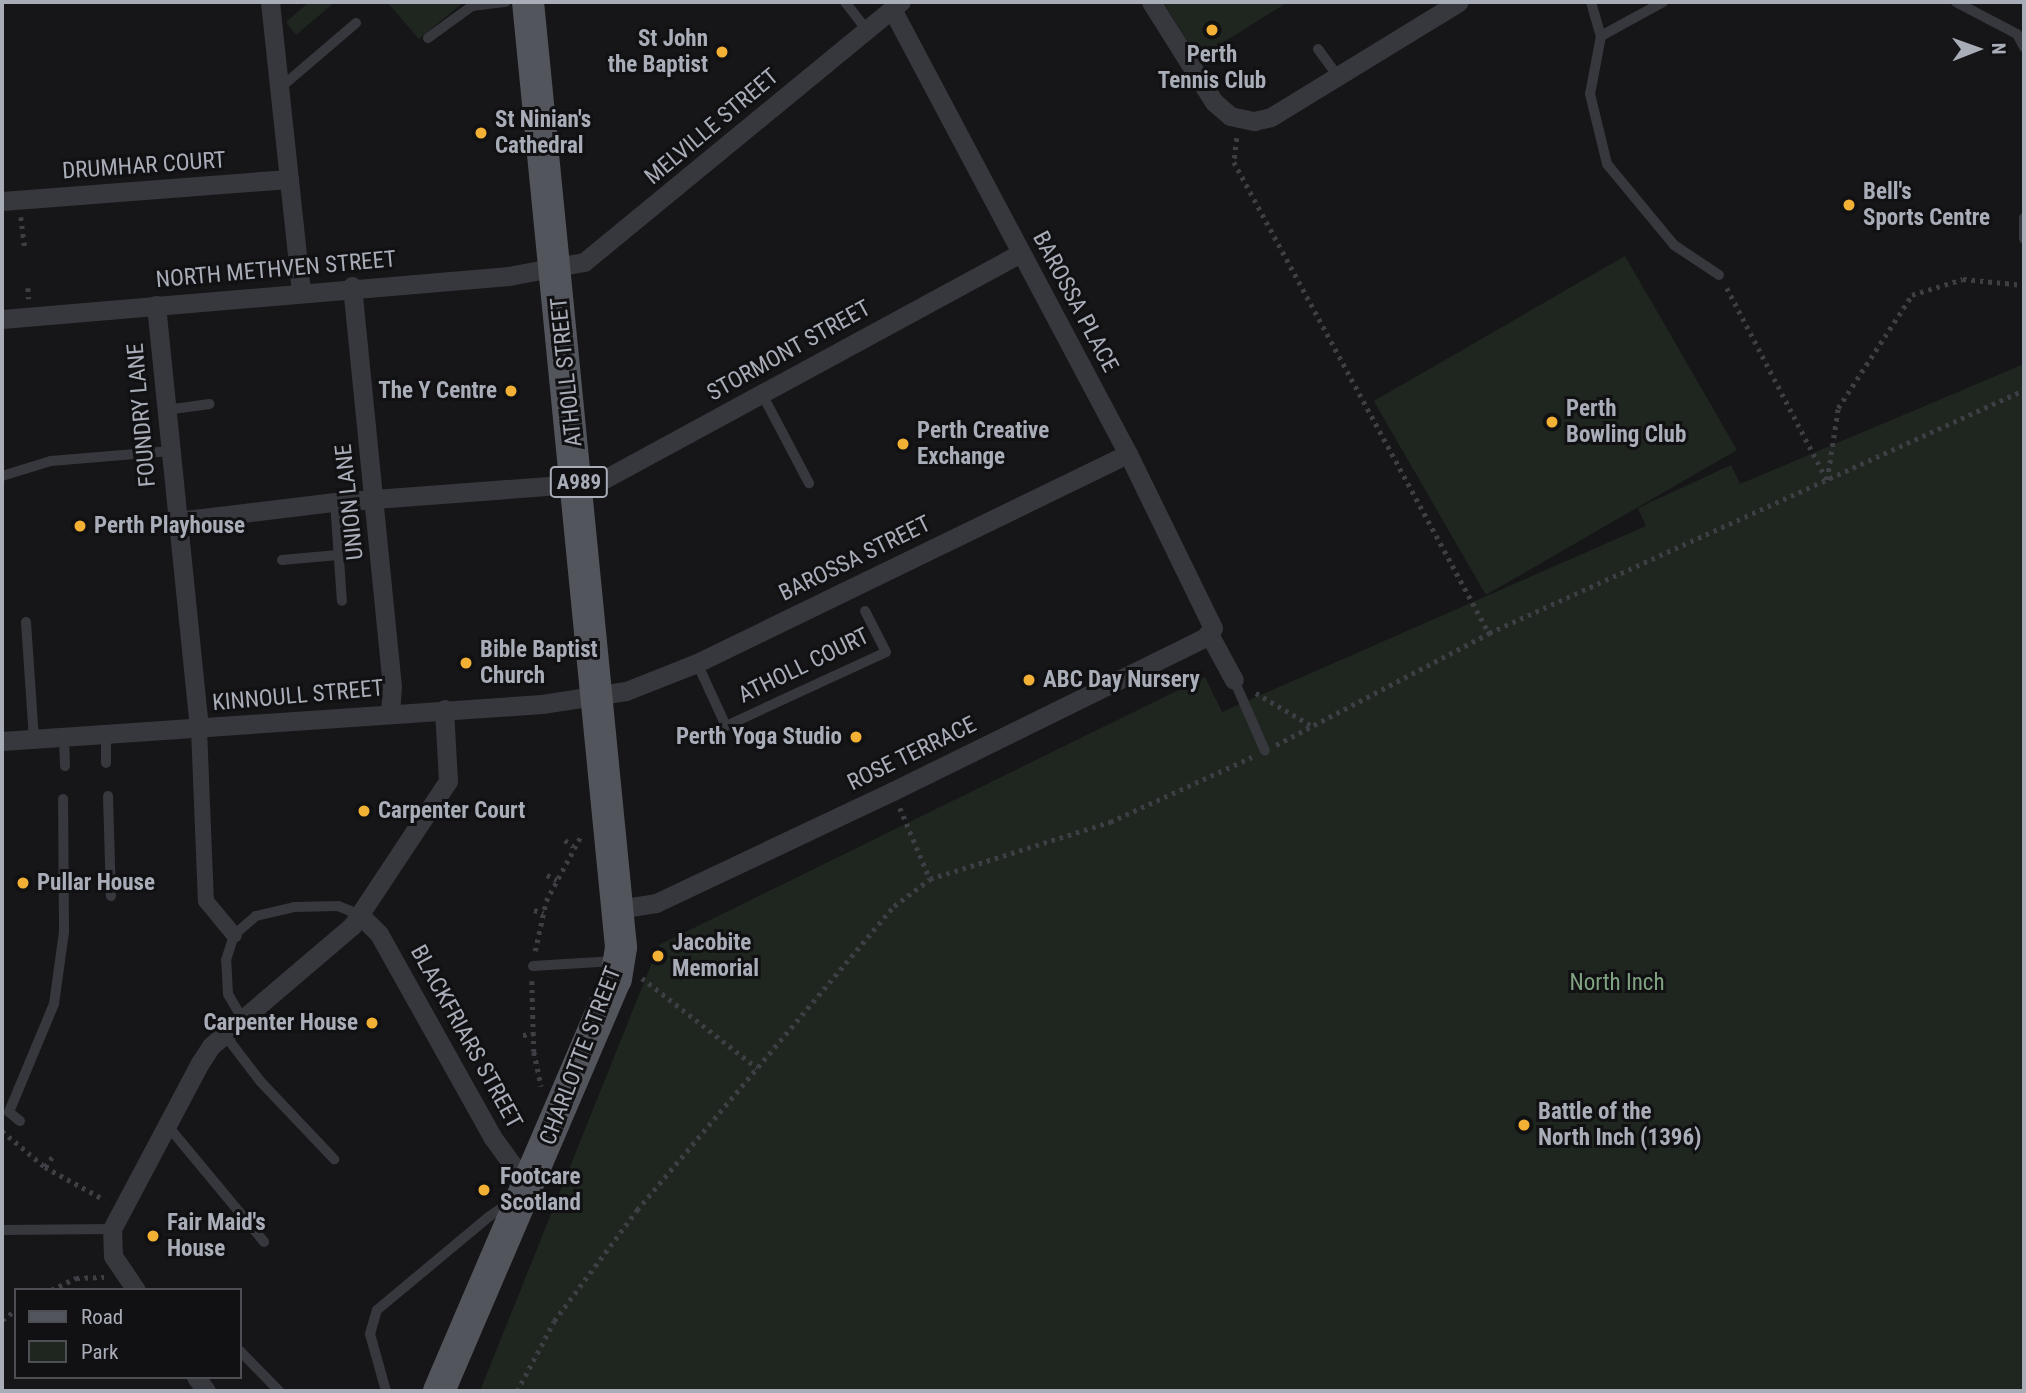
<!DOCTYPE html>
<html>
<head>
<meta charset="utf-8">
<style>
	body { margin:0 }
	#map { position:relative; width:2026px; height:1393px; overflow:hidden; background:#161618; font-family:"Roboto Condensed",sans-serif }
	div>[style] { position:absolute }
	.green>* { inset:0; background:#1e261f; transform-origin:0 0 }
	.path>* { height:4.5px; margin-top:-2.25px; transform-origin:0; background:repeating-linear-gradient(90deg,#3d3f44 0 3.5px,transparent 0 8.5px) }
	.service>* { height:10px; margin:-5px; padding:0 5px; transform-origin:5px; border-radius:5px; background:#37383d }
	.pedestrian>* { height:16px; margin:-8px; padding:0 8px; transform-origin:8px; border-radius:8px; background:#37383d }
	.minor>* { height:19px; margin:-9.5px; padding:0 9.5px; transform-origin:9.5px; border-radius:9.5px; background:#37383d }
	.primary>* { height:32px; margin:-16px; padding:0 16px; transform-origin:16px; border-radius:16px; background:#53555c }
	.dots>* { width:19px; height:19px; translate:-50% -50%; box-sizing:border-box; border:4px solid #111113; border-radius:50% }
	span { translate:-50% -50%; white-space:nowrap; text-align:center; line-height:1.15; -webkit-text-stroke:6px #111113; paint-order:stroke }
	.shield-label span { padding:2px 5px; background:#111113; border:2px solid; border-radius:5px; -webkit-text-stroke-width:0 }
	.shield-label { font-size:21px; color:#a8adb8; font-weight:700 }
	.poi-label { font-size:23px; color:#a8adb8; font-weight:700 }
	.right { translate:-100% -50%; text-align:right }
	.left { translate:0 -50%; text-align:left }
	.street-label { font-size:23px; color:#a8adb8 }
	.park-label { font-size:23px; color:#7fa381 }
	.frame { position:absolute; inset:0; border:4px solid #a8adb8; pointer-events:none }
	.legend { position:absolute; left:14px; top:1288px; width:228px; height:91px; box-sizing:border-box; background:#111113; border:2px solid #4d4f55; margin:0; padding:9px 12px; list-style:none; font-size:21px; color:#a8adb8 }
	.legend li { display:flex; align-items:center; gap:14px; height:35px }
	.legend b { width:35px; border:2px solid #4d4f55 }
	.north { position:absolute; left:1942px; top:14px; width:70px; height:70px; -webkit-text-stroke:5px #111113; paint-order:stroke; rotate:89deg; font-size:19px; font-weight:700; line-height:28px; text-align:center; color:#a8adb8 }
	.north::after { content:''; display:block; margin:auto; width:24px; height:32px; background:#a8adb8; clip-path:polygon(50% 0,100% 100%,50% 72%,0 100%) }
</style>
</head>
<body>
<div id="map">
	<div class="green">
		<i style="clip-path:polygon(309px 2px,335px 2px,296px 35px,286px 22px)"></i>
		<i style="clip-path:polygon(387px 2px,464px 2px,419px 39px)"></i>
		<i style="clip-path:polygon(1163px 2px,1288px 2px,1198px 58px)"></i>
		<i style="left:1625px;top:256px;width:224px;height:290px;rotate:60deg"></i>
		<i style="clip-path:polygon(2024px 364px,2024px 1391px,480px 1391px,659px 945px,1205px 677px,1222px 712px,1646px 526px,1638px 508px,1731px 465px,1740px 484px)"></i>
	</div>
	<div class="path">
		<i style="left:1237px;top:138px;width:24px;rotate:97deg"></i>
		<i style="left:1234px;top:162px;width:536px;rotate:61.57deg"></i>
		<i style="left:21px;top:217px;width:34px;rotate:83deg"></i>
		<i style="left:28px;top:288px;width:11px;rotate:85deg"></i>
		<i style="left:1727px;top:288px;width:216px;rotate:62.5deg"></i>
		<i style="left:1827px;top:480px;width:73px;rotate:-81.3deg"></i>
		<i style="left:1838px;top:408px;width:135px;rotate:-56.8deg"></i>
		<i style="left:1912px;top:295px;width:53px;rotate:-17.4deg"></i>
		<i style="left:1963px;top:279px;width:61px;rotate:5.6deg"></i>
		<i style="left:1256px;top:693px;width:65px;rotate:30.5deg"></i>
		<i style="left:1276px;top:745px;width:241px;rotate:-27.7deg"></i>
		<i style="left:1489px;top:633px;width:588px;rotate:-24.43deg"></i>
		<i style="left:900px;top:808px;width:77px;rotate:67.1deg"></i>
		<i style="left:565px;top:840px;width:10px;rotate:37deg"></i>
		<i style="left:547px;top:875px;width:11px;rotate:27deg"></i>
		<i style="left:534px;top:910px;width:10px;rotate:17deg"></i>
		<i style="left:535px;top:951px;width:51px;rotate:-77.6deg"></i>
		<i style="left:546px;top:901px;width:76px;rotate:-61.8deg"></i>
		<i style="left:642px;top:978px;width:146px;rotate:38deg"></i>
		<i style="left:532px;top:981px;width:71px;rotate:88.4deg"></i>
		<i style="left:534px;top:1052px;width:35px;rotate:78deg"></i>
		<i style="left:523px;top:1035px;width:10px;rotate:-6deg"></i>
		<i style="left:2px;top:1131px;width:56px;rotate:39.9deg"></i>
		<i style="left:45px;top:1167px;width:68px;rotate:28.8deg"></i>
		<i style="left:45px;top:1167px;width:14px;rotate:-54deg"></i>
		<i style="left:51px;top:1290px;width:28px;rotate:-26deg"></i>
		<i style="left:76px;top:1278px;width:28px;rotate:-2deg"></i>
		<i style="left:2px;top:1320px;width:17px;rotate:-36deg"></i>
		<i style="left:517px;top:1391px;width:79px;rotate:-62.1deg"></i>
		<i style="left:554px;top:1321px;width:139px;rotate:-53.2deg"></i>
		<i style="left:637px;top:1210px;width:398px;rotate:-49.8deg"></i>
		<i style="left:894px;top:906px;width:45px;rotate:-36.9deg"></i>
		<i style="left:930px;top:879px;width:189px;rotate:-17.6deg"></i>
		<i style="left:1110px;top:822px;width:156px;rotate:-24.6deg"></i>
	</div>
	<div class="service">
		<i style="left:845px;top:2px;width:36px;rotate:52deg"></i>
		<i style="left:1591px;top:2px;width:35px;rotate:74deg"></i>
		<i style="left:1601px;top:36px;width:59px;rotate:100.7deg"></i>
		<i style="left:1590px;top:94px;width:72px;rotate:76.3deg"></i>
		<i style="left:1607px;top:164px;width:105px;rotate:50.4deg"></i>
		<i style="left:1674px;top:245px;width:54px;rotate:33.7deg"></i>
		<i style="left:1956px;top:2px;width:69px;rotate:27.7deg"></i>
		<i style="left:2017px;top:34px;width:15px;rotate:62deg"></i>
		<i style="left:1601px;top:36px;width:71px;rotate:-28.7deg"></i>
		<i style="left:428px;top:38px;width:54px;rotate:-36deg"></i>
		<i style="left:472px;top:6px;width:34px;rotate:-7deg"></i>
		<i style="left:1318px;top:49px;width:34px;rotate:54deg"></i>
		<i style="left:280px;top:88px;width:100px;rotate:-40.5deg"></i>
		<i style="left:2024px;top:218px;width:21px;rotate:90deg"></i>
		<i style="left:762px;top:394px;width:101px;rotate:62.2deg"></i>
		<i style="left:166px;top:410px;width:44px;rotate:-7.8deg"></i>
		<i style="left:2px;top:476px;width:51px;rotate:-17deg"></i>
		<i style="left:51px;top:461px;width:120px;rotate:-4.8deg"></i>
		<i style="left:335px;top:502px;width:99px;rotate:86deg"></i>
		<i style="left:282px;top:560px;width:56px;rotate:-5.1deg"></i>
		<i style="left:26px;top:622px;width:118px;rotate:86.1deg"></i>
		<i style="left:697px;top:663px;width:69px;rotate:65.3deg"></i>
		<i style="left:726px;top:726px;width:176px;rotate:-24.8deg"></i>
		<i style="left:886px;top:652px;width:46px;rotate:-117.1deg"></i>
		<i style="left:1234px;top:680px;width:77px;rotate:66.4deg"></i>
		<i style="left:106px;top:736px;width:27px;rotate:90deg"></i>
		<i style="left:64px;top:738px;width:28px;rotate:88deg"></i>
		<i style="left:108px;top:796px;width:100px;rotate:88.3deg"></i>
		<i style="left:533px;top:966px;width:82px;rotate:-3.5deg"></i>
		<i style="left:243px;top:1020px;width:30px;rotate:-120deg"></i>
		<i style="left:228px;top:994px;width:34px;rotate:-93deg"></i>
		<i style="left:226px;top:960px;width:26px;rotate:-72deg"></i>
		<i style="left:234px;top:935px;width:29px;rotate:-41deg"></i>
		<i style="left:256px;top:916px;width:39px;rotate:-13deg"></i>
		<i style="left:294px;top:907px;width:44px;rotate:-1.3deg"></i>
		<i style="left:338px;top:906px;width:24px;rotate:22deg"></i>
		<i style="left:225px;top:1035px;width:58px;rotate:52.7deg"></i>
		<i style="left:260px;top:1081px;width:108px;rotate:46.5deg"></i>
		<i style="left:20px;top:1121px;width:14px;rotate:-141deg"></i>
		<i style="left:9px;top:1112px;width:117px;rotate:-67.4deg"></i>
		<i style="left:54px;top:1004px;width:73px;rotate:-82.1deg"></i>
		<i style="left:64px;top:932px;width:133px;rotate:-90.4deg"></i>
		<i style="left:167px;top:1125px;width:152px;rotate:50.3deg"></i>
		<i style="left:2px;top:1230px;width:110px;rotate:-0.5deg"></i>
		<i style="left:240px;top:1351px;width:56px;rotate:45.7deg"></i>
		<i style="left:386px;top:1391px;width:59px;rotate:-105.7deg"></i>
		<i style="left:370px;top:1334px;width:25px;rotate:-74deg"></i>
		<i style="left:377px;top:1310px;width:147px;rotate:-39.8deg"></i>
		<i style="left:490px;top:1216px;width:16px;rotate:-35deg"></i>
		<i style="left:503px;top:1207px;width:7px;rotate:8deg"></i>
	</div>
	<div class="pedestrian">
		<i style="left:199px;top:729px;width:172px;rotate:87.7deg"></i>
		<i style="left:206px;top:901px;width:44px;rotate:50.5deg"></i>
	</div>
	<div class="minor">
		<i style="left:270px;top:2px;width:290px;rotate:83.9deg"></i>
		<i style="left:1151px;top:2px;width:118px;rotate:57.8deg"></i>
		<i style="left:1214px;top:102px;width:21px;rotate:41deg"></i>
		<i style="left:1230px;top:116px;width:25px;rotate:12deg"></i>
		<i style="left:1254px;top:121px;width:17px;rotate:-13deg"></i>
		<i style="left:1271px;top:117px;width:220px;rotate:-31.5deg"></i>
		<i style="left:2px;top:201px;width:288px;rotate:-4.4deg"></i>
		<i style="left:352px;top:286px;width:402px;rotate:84.3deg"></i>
		<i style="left:392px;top:686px;width:27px;rotate:94deg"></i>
		<i style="left:156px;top:305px;width:426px;rotate:84.2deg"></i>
		<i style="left:2px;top:319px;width:509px;rotate:-4.85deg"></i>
		<i style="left:509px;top:276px;width:76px;rotate:-10.6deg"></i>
		<i style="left:584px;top:262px;width:410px;rotate:-39.4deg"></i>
		<i style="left:177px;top:521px;width:159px;rotate:-6.9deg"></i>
		<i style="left:335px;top:502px;width:265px;rotate:-4.3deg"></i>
		<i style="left:599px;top:482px;width:480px;rotate:-28.5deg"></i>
		<i style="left:1209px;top:634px;width:52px;rotate:61.5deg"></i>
		<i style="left:2px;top:741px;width:541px;rotate:-3.92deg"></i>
		<i style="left:542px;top:704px;width:85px;rotate:-8.8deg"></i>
		<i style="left:626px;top:691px;width:76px;rotate:-21.5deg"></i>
		<i style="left:697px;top:663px;width:479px;rotate:-25.9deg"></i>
		<i style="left:618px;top:909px;width:38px;rotate:-9deg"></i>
		<i style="left:656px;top:903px;width:262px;rotate:-25.3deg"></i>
		<i style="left:893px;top:791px;width:347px;rotate:-26.2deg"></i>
		<i style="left:1204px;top:638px;width:13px;rotate:-48deg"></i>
		<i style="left:1213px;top:628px;width:194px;rotate:-116deg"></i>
		<i style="left:1128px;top:454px;width:504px;rotate:-117.94deg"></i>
		<i style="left:360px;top:915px;width:27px;rotate:45deg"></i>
		<i style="left:379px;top:934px;width:234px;rotate:60.8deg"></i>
		<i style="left:493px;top:1138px;width:36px;rotate:54deg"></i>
		<i style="left:514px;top:1167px;width:22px;rotate:27deg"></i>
		<i style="left:136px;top:1290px;width:41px;rotate:-124.1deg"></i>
		<i style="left:113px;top:1256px;width:27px;rotate:-92deg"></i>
		<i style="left:112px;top:1229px;width:188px;rotate:-62.1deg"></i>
		<i style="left:200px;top:1063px;width:20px;rotate:-57deg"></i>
		<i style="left:211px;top:1046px;width:185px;rotate:-40.4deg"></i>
		<i style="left:352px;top:926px;width:174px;rotate:-56.5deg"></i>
		<i style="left:448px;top:781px;width:72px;rotate:-93.2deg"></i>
		<i style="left:196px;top:1377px;width:17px;rotate:54deg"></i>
	</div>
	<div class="primary">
		<i style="left:439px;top:1391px;width:448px;rotate:-66.8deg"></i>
		<i style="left:616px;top:979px;width:32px;rotate:-81deg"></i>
		<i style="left:621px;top:947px;width:950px;rotate:-95.62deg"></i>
	</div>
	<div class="dots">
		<i style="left:1212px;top:30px;background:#f2b134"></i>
		<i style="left:722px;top:52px;background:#f2b134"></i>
		<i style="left:481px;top:133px;background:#f2b134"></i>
		<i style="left:1849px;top:205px;background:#f2b134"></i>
		<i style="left:511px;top:391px;background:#f2b134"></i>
		<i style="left:1552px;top:422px;background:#f2b134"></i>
		<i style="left:903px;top:444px;background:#f2b134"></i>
		<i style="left:80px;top:526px;background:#f2b134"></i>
		<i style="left:466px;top:663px;background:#f2b134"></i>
		<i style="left:1029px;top:680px;background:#f2b134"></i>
		<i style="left:856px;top:737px;background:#f2b134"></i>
		<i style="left:364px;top:811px;background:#f2b134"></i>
		<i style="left:23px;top:883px;background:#f2b134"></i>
		<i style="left:658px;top:956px;background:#f2b134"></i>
		<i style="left:372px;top:1023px;background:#f2b134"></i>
		<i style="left:1524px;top:1125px;background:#f2b134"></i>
		<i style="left:484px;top:1190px;background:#f2b134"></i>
		<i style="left:153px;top:1236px;background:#f2b134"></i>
	</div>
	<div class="shield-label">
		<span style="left:579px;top:482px">A989</span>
	</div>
	<div class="poi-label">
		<span class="right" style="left:708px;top:52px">St John<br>the Baptist</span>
		<span style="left:1212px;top:68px">Perth<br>Tennis Club</span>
		<span class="left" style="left:495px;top:133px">St Ninian's<br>Cathedral</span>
		<span class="left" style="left:1863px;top:205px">Bell's<br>Sports Centre</span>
		<span class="right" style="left:497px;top:391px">The Y Centre</span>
		<span class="left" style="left:1566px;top:422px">Perth<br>Bowling Club</span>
		<span class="left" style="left:917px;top:444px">Perth Creative<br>Exchange</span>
		<span class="left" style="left:94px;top:526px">Perth Playhouse</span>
		<span class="left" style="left:480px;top:663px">Bible Baptist<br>Church</span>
		<span class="left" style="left:1043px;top:680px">ABC Day Nursery</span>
		<span class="right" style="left:842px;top:737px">Perth Yoga Studio</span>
		<span class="left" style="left:378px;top:811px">Carpenter Court</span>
		<span class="left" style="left:37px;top:883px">Pullar House</span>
		<span class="left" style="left:672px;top:956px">Jacobite<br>Memorial</span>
		<span class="right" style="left:358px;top:1023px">Carpenter House</span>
		<span class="left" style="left:1538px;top:1125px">Battle of the<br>North Inch (1396)</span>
		<span class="left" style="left:500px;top:1190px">Footcare<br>Scotland</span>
		<span class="left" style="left:167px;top:1236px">Fair Maid's<br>House</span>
	</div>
	<div class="street-label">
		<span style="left:712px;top:127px;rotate:-40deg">MELVILLE STREET</span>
		<span style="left:144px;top:166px;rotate:-4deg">DRUMHAR COURT</span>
		<span style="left:276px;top:270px;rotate:-5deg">NORTH METHVEN STREET</span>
		<span style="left:1075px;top:302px;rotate:62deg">BAROSSA PLACE</span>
		<span style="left:789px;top:351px;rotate:-29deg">STORMONT STREET</span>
		<span style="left:567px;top:372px;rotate:-96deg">ATHOLL STREET</span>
		<span style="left:142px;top:415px;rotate:-95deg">FOUNDRY LANE</span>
		<span style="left:350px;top:502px;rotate:-96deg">UNION LANE</span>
		<span style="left:855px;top:559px;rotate:-26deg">BAROSSA STREET</span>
		<span style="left:804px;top:666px;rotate:-26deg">ATHOLL COURT</span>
		<span style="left:298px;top:696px;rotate:-5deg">KINNOULL STREET</span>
		<span style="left:912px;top:754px;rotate:-26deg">ROSE TERRACE</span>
		<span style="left:466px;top:1037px;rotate:61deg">BLACKFRIARS STREET</span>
		<span style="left:581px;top:1056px;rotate:-69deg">CHARLOTTE STREET</span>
	</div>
	<div class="park-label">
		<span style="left:1617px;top:983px">North Inch</span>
	</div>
	<div class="frame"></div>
	<ul class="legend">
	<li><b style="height:9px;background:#53555c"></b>Road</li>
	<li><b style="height:19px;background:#1e261f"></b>Park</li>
	</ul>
	<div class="north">N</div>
</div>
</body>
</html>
